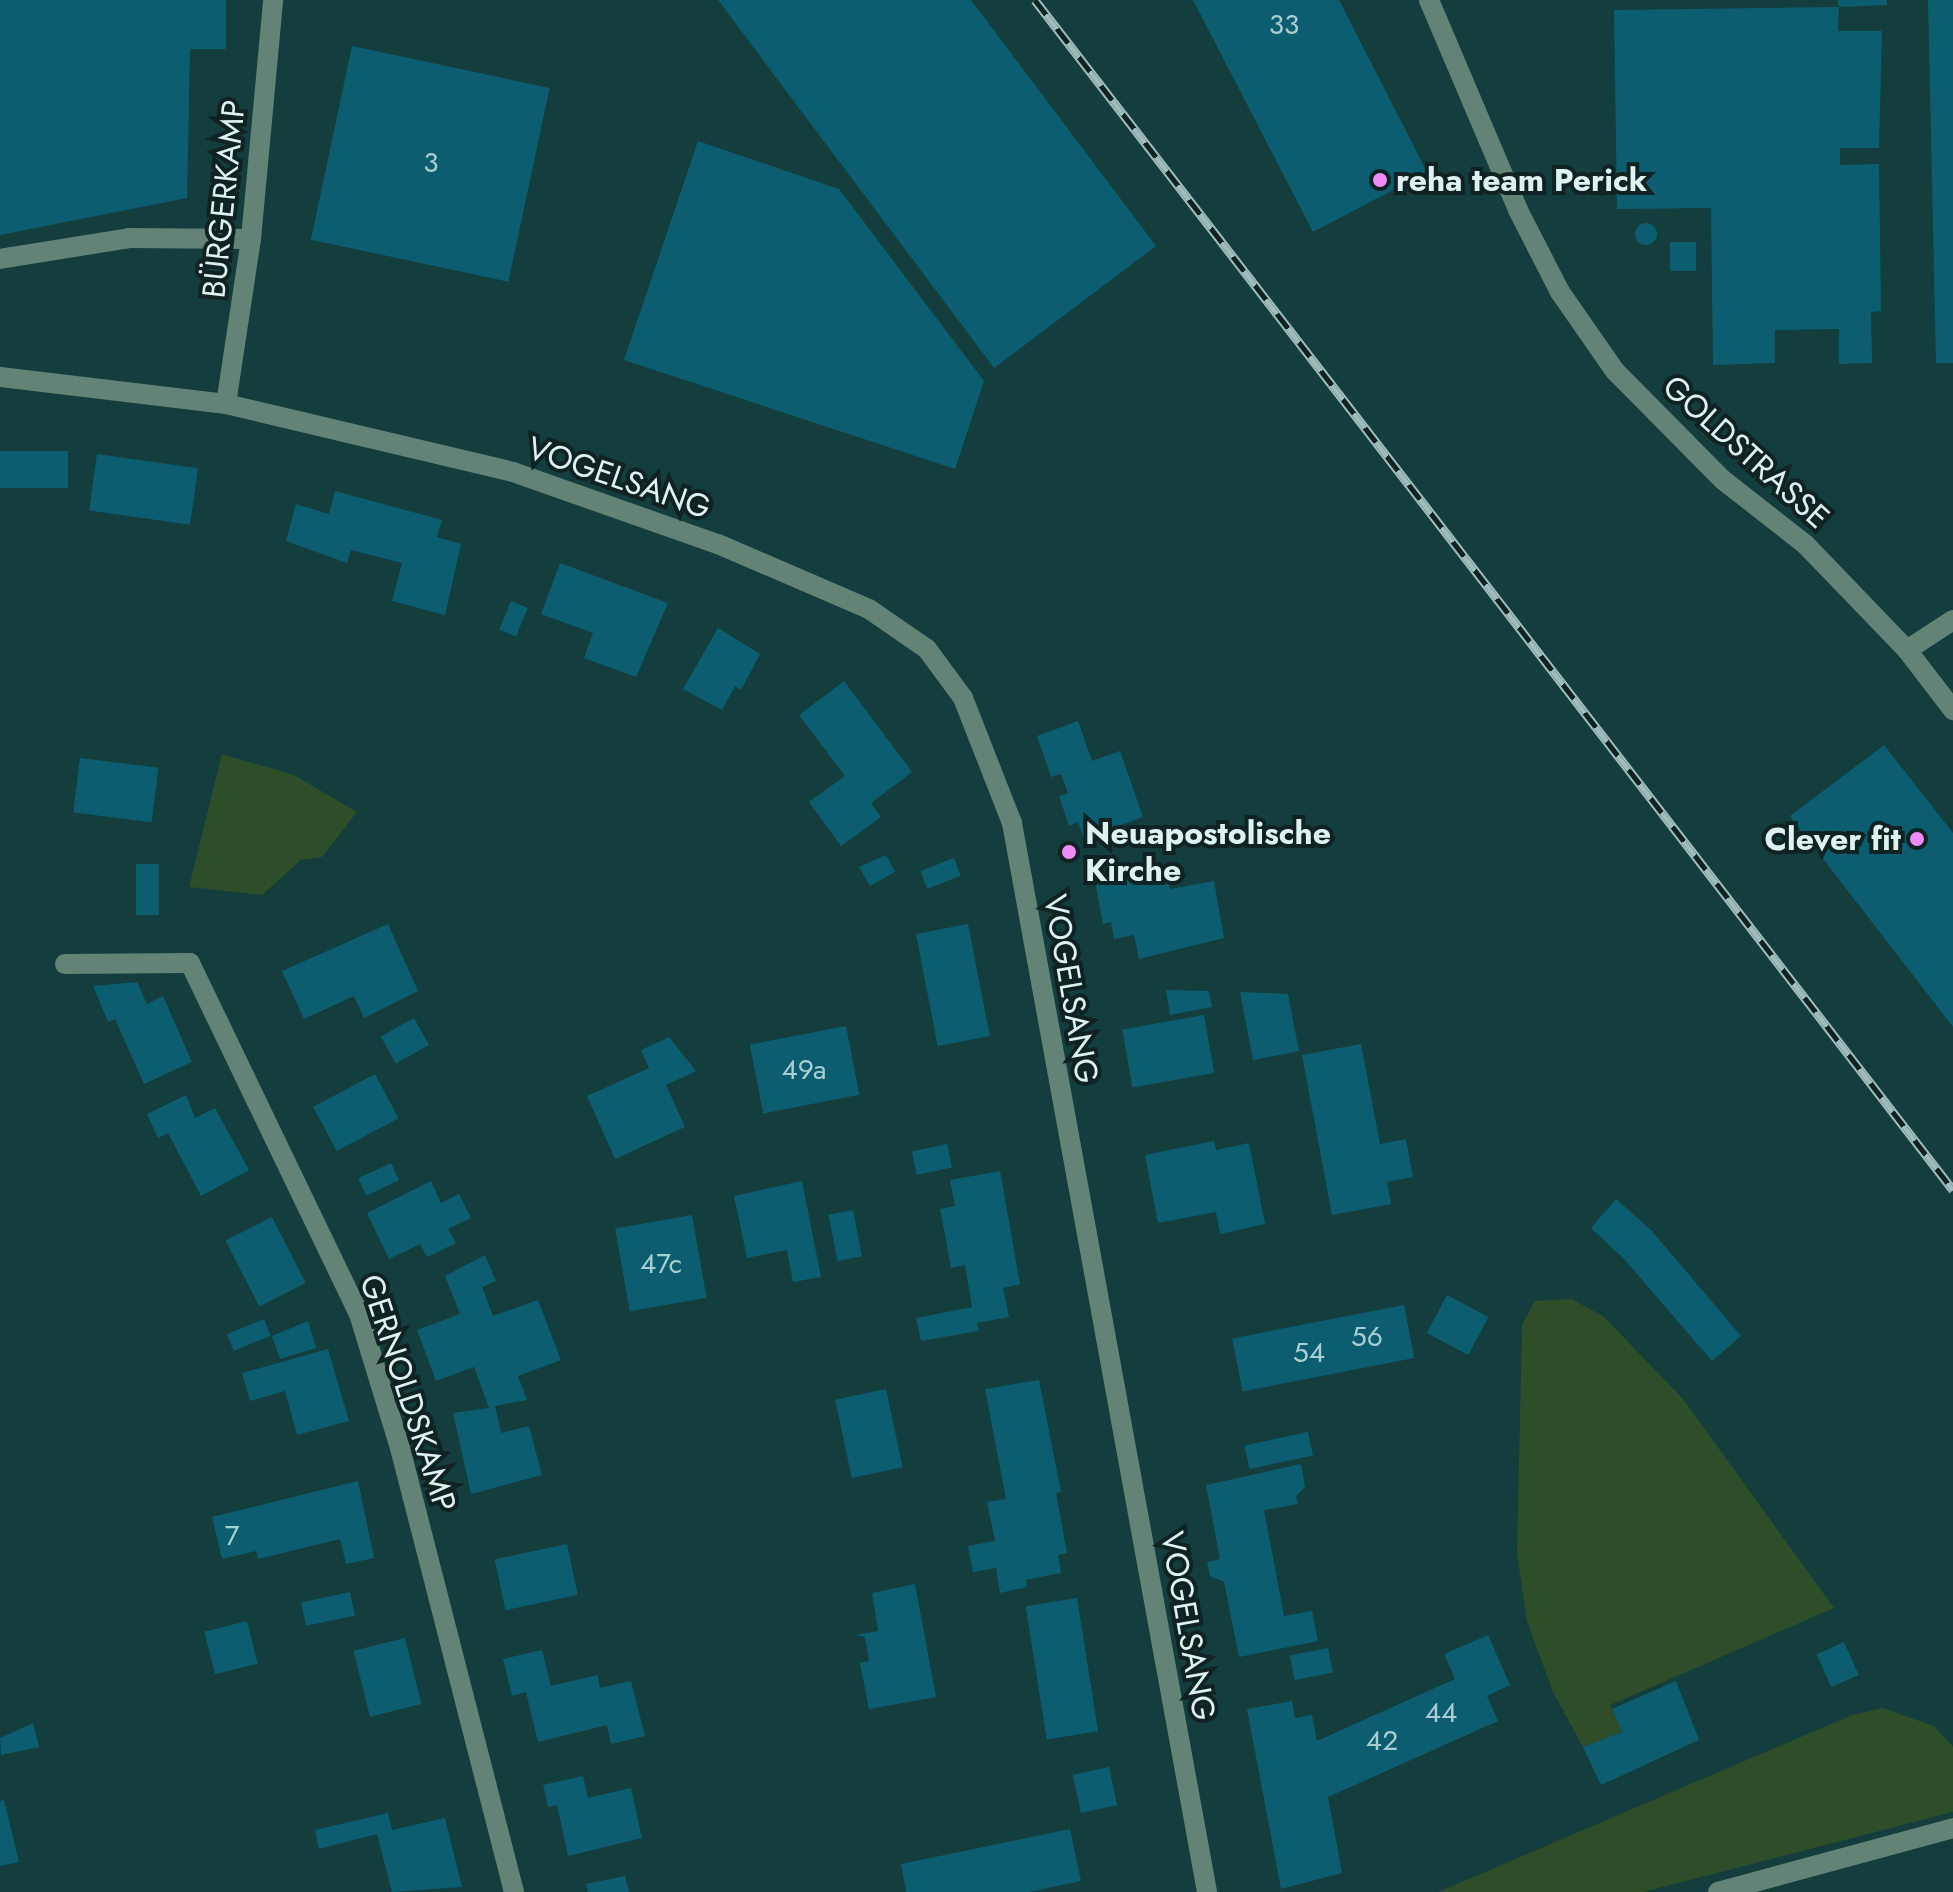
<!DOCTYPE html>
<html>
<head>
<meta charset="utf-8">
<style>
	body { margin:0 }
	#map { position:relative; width:1953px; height:1892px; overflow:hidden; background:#133e3d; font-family:Jost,sans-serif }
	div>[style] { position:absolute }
	.green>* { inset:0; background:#2e4d29 }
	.building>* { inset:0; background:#0d5d70; transform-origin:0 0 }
	.round { border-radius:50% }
	.minor>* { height:20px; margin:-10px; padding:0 10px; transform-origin:10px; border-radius:10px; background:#628375 }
	.rail>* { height:9px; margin-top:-4.5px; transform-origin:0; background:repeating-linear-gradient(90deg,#102221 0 18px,#9fbcbb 0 36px); box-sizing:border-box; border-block:2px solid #9fbcbb }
	.dots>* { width:22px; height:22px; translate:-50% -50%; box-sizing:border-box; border:4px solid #102221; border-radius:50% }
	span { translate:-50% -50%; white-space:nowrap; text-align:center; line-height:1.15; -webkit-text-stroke:8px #102221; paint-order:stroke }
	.number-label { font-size:28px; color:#a9ced2 }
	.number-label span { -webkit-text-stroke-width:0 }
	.poi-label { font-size:32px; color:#ddf3f2; font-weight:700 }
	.left { translate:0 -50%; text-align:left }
	.right { translate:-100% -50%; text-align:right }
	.street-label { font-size:32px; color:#ddf3f2 }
</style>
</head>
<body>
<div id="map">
	<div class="green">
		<i style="clip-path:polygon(222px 754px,294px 775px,357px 812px,322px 857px,301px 860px,262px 895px,189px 887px)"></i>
		<i style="clip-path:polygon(1572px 1299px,1604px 1317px,1683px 1399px,1834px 1608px,1610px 1705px,1622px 1732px,1583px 1747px,1553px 1692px,1527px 1621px,1517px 1554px,1522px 1325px,1535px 1301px)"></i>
		<i style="clip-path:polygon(1883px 1708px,1934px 1726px,1953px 1747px,1953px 1812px,1643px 1892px,1438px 1892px,1852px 1715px)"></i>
	</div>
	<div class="building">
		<i style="clip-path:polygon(0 0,226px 0,226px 49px,190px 49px,187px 198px,0 235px)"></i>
		<i style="clip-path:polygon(718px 0,971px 0,1156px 246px,994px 368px)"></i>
		<i style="clip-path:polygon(1193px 0,1339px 0,1427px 172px,1313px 232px)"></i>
		<i style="clip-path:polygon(1838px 0,1887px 0,1887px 5px,1839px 7px)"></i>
		<i style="clip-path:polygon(1928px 0,1953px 0,1953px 363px,1936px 363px)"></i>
		<i style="clip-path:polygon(1839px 7px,1838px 31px,1882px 31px,1879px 148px,1840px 148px,1840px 165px,1879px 164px,1881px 311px,1871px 312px,1872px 363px,1839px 364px,1839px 329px,1775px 330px,1775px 363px,1713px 365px,1711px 208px,1617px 209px,1614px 10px)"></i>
		<i style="left:352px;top:46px;width:202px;height:198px;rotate:12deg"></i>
		<i style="clip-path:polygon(698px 141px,839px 189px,984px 381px,955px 469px,624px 360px)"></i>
		<i class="round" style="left:1635px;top:223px;width:22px;height:22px"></i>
		<i style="left:1670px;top:242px;width:26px;height:29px"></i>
		<i style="left:0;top:451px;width:68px;height:37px"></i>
		<i style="left:97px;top:454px;width:102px;height:57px;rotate:8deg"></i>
		<i style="clip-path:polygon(335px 491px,442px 520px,437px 537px,461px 544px,445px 615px,392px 601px,402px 563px,351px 550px,347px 563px,286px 541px,296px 504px,329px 514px)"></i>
		<i style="clip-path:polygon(560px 563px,668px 603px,636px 677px,584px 658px,593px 633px,541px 614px)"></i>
		<i style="left:511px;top:601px;width:18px;height:31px;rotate:22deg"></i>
		<i style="clip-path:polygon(718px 628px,760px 654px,741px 690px,735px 686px,722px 710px,683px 689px)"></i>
		<i style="clip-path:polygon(844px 681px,912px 772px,871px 803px,881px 817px,841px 846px,809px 802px,845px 776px,799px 715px)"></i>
		<i style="clip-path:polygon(1078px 721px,1092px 761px,1120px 751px,1143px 817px,1084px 838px,1078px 822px,1069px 826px,1059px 796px,1068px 793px,1061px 774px,1051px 777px,1037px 736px)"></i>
		<i style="clip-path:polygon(1884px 745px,1953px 833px,1953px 1027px,1790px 816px)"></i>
		<i style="left:80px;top:758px;width:79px;height:55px;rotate:7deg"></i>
		<i style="clip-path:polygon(886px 855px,895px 872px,870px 886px,859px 867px)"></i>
		<i style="left:954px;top:858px;width:19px;height:36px;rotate:69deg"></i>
		<i style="left:136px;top:864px;width:23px;height:51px"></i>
		<i style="clip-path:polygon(1166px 869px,1170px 889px,1214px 881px,1224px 938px,1139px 959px,1134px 935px,1114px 939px,1111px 922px,1103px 924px,1094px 876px)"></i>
		<i style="clip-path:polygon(388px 924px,418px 991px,364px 1018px,354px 996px,304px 1019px,282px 971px)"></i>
		<i style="left:968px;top:924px;width:114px;height:53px;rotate:79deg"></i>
		<i style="clip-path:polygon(137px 982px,147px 1004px,163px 996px,192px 1062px,144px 1084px,115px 1019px,108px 1022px,93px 986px)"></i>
		<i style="clip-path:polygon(1166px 990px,1209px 991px,1212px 1007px,1170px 1015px)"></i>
		<i style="clip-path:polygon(1240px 992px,1288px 994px,1299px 1051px,1253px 1060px)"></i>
		<i style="left:1204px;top:1015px;width:59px;height:83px;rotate:80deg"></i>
		<i style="left:414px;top:1018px;width:31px;height:38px;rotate:61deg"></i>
		<i style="left:846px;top:1026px;width:70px;height:98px;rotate:79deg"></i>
		<i style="clip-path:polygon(669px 1037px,696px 1071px,666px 1085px,685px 1127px,615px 1159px,587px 1096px,649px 1068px,641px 1050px)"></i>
		<i style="clip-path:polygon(1361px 1044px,1380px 1144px,1406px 1139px,1413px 1177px,1387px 1182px,1391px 1204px,1332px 1215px,1302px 1055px)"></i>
		<i style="left:375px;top:1074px;width:50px;height:70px;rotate:62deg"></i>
		<i style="clip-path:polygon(186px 1095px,195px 1118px,215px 1108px,249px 1170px,201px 1196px,168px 1133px,158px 1138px,147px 1114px)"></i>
		<i style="clip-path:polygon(1214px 1141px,1216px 1150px,1249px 1143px,1265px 1224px,1220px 1234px,1216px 1212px,1158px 1223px,1145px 1155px)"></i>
		<i style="left:947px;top:1144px;width:24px;height:36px;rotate:78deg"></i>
		<i style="left:391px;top:1163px;width:19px;height:36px;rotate:65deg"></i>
		<i style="clip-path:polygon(1000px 1171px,1020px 1284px,1003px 1288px,1009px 1317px,977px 1323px,979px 1331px,921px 1341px,916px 1318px,972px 1307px,965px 1265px,951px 1268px,946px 1240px,940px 1209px,955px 1206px,950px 1180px)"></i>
		<i style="clip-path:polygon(431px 1181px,441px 1203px,459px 1194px,471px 1218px,448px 1229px,456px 1243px,427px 1257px,420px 1244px,389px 1259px,367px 1213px)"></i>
		<i style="clip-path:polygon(802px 1181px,821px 1277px,793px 1282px,787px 1250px,747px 1258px,734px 1196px)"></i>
		<i style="clip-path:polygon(1616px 1199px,1651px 1230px,1741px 1336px,1712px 1361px,1625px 1260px,1591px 1228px)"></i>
		<i style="left:853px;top:1210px;width:47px;height:25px;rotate:79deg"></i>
		<i style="left:692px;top:1215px;width:84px;height:78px;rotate:80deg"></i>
		<i style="left:272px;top:1217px;width:74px;height:52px;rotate:63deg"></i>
		<i style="clip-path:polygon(485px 1255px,496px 1281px,482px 1287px,493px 1316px,538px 1300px,561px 1360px,518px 1376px,527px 1400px,495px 1406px,501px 1433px,529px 1426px,542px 1475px,471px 1494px,453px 1413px,489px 1408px,474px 1367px,436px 1381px,417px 1330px,460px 1314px,445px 1276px)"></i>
		<i style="left:1447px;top:1295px;width:47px;height:43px;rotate:28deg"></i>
		<i style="left:1404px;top:1305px;width:54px;height:175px;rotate:79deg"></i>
		<i style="left:264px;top:1319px;width:18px;height:40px;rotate:68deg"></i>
		<i style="clip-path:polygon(308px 1321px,316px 1348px,280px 1359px,272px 1336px)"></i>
		<i style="clip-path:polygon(328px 1349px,349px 1421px,297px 1435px,285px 1391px,250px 1401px,242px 1373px)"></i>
		<i style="clip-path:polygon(1039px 1380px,1061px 1492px,1056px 1493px,1067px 1553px,1058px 1555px,1061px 1573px,1026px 1580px,1027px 1587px,1000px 1593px,996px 1568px,973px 1572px,968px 1546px,995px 1541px,987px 1502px,1006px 1499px,985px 1389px)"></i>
		<i style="left:886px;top:1389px;width:80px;height:52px;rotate:78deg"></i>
		<i style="left:1308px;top:1432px;width:24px;height:65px;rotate:78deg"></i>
		<i style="clip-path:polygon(1301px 1464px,1305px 1487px,1296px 1496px,1298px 1504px,1264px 1510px,1284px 1616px,1312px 1611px,1318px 1641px,1239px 1657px,1224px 1582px,1210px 1576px,1207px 1562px,1220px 1559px,1206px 1485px)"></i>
		<i style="clip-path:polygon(358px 1481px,374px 1558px,346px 1564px,340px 1539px,258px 1559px,256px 1551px,222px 1559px,212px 1517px)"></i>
		<i style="left:567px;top:1544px;width:52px;height:74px;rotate:78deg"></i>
		<i style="clip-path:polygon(915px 1584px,936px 1697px,869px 1709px,860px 1663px,869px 1661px,865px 1637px,855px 1635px,878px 1631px,872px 1593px)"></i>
		<i style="left:350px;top:1592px;width:24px;height:50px;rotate:78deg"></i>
		<i style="left:1077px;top:1598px;width:135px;height:52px;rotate:81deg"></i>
		<i style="left:247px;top:1621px;width:44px;height:44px;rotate:76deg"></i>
		<i style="clip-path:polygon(1488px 1635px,1510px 1685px,1487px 1696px,1498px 1721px,1328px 1797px,1342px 1873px,1281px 1889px,1247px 1709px,1292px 1701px,1295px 1718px,1312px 1715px,1317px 1741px,1455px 1679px,1444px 1654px)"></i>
		<i style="left:405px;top:1638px;width:68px;height:53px;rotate:76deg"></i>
		<i style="left:1844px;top:1642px;width:36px;height:30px;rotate:66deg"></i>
		<i style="left:1328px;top:1648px;width:25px;height:39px;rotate:79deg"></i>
		<i style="clip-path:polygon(542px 1650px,551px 1686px,598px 1675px,600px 1688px,631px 1681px,645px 1736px,611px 1744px,607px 1725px,538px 1742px,526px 1692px,512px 1696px,503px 1659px)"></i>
		<i style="clip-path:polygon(1676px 1681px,1699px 1740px,1601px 1785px,1583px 1747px,1622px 1732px,1612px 1709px)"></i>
		<i style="clip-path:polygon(33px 1723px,39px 1747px,1px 1755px,0 1738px)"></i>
		<i style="left:1109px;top:1767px;width:39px;height:37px;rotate:78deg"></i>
		<i style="clip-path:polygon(583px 1776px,588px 1798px,631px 1788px,642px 1838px,568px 1856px,557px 1805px,548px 1807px,543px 1785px)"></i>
		<i style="clip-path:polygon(4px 1800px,19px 1862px,0 1866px,0 1801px)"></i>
		<i style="clip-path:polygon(388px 1813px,392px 1830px,445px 1818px,462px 1887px,392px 1892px,377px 1834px,319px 1849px,315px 1830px)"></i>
		<i style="clip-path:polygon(1070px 1829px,1081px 1881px,1029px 1892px,906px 1892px,901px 1864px)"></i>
		<i style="clip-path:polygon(625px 1876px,629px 1892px,588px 1892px,586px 1884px)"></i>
	</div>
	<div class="minor">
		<i style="left:1429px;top:0;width:228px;rotate:67deg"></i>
		<i style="left:1518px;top:210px;width:92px;rotate:62.9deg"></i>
		<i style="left:1560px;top:292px;width:96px;rotate:55.2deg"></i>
		<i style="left:1615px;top:371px;width:153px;rotate:45.3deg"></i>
		<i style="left:1723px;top:480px;width:104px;rotate:38deg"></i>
		<i style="left:1805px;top:544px;width:147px;rotate:46.1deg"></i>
		<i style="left:1907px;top:650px;width:76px;rotate:52.5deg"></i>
		<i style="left:0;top:259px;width:131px;rotate:-9.2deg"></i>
		<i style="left:129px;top:238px;width:122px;rotate:0.5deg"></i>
		<i style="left:0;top:377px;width:228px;rotate:6.8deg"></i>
		<i style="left:226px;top:404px;width:295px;rotate:13.3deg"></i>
		<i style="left:513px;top:472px;width:217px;rotate:19.4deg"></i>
		<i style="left:718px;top:544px;width:164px;rotate:23.3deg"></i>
		<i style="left:869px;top:609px;width:70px;rotate:34.6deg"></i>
		<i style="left:927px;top:649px;width:61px;rotate:53.7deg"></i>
		<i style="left:963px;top:698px;width:134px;rotate:68.6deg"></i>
		<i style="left:1012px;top:823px;width:1087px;rotate:79.66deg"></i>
		<i style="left:226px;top:404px;width:167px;rotate:-81.4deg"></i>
		<i style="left:251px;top:239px;width:240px;rotate:-84.7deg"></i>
		<i style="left:1907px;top:650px;width:55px;rotate:-33.1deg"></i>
		<i style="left:65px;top:964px;width:125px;rotate:-0.5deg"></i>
		<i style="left:190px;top:963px;width:390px;rotate:64.3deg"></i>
		<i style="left:359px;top:1314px;width:140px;rotate:73deg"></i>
		<i style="left:400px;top:1448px;width:458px;rotate:75.6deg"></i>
		<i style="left:1718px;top:1892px;width:244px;rotate:-15.2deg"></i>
	</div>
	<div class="rail">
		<i style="left:1035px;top:0;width:1503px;rotate:52.35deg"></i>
	</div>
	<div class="dots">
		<i style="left:1380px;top:180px;background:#ef8bf7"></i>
		<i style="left:1917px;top:839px;background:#ef8bf7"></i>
		<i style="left:1069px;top:852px;background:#ef8bf7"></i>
	</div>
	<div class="number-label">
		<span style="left:1284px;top:25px">33</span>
		<span style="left:431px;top:163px">3</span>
		<span style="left:804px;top:1070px">49a</span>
		<span style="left:661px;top:1264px">47c</span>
		<span style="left:1367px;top:1337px">56</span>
		<span style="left:1309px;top:1353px">54</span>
		<span style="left:232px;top:1536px">7</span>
		<span style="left:1441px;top:1713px">44</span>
		<span style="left:1382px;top:1741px">42</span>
	</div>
	<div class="poi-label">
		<span class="left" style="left:1396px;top:180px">reha team Perick</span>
		<span class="left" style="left:1085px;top:852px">Neuapostolische<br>Kirche</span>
		<span class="right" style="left:1901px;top:839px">Clever fit</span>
	</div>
	<div class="street-label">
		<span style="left:224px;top:199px;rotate:-84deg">BÜRGERKAMP</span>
		<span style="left:1746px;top:452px;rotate:42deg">GOLDSTRASSE</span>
		<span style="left:619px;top:478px;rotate:19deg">VOGELSANG</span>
		<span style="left:1071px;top:989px;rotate:80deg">VOGELSANG</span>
		<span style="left:408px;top:1393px;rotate:72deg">GERNOLDSKAMP</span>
		<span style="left:1188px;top:1626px;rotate:80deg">VOGELSANG</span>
	</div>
</div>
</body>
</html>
